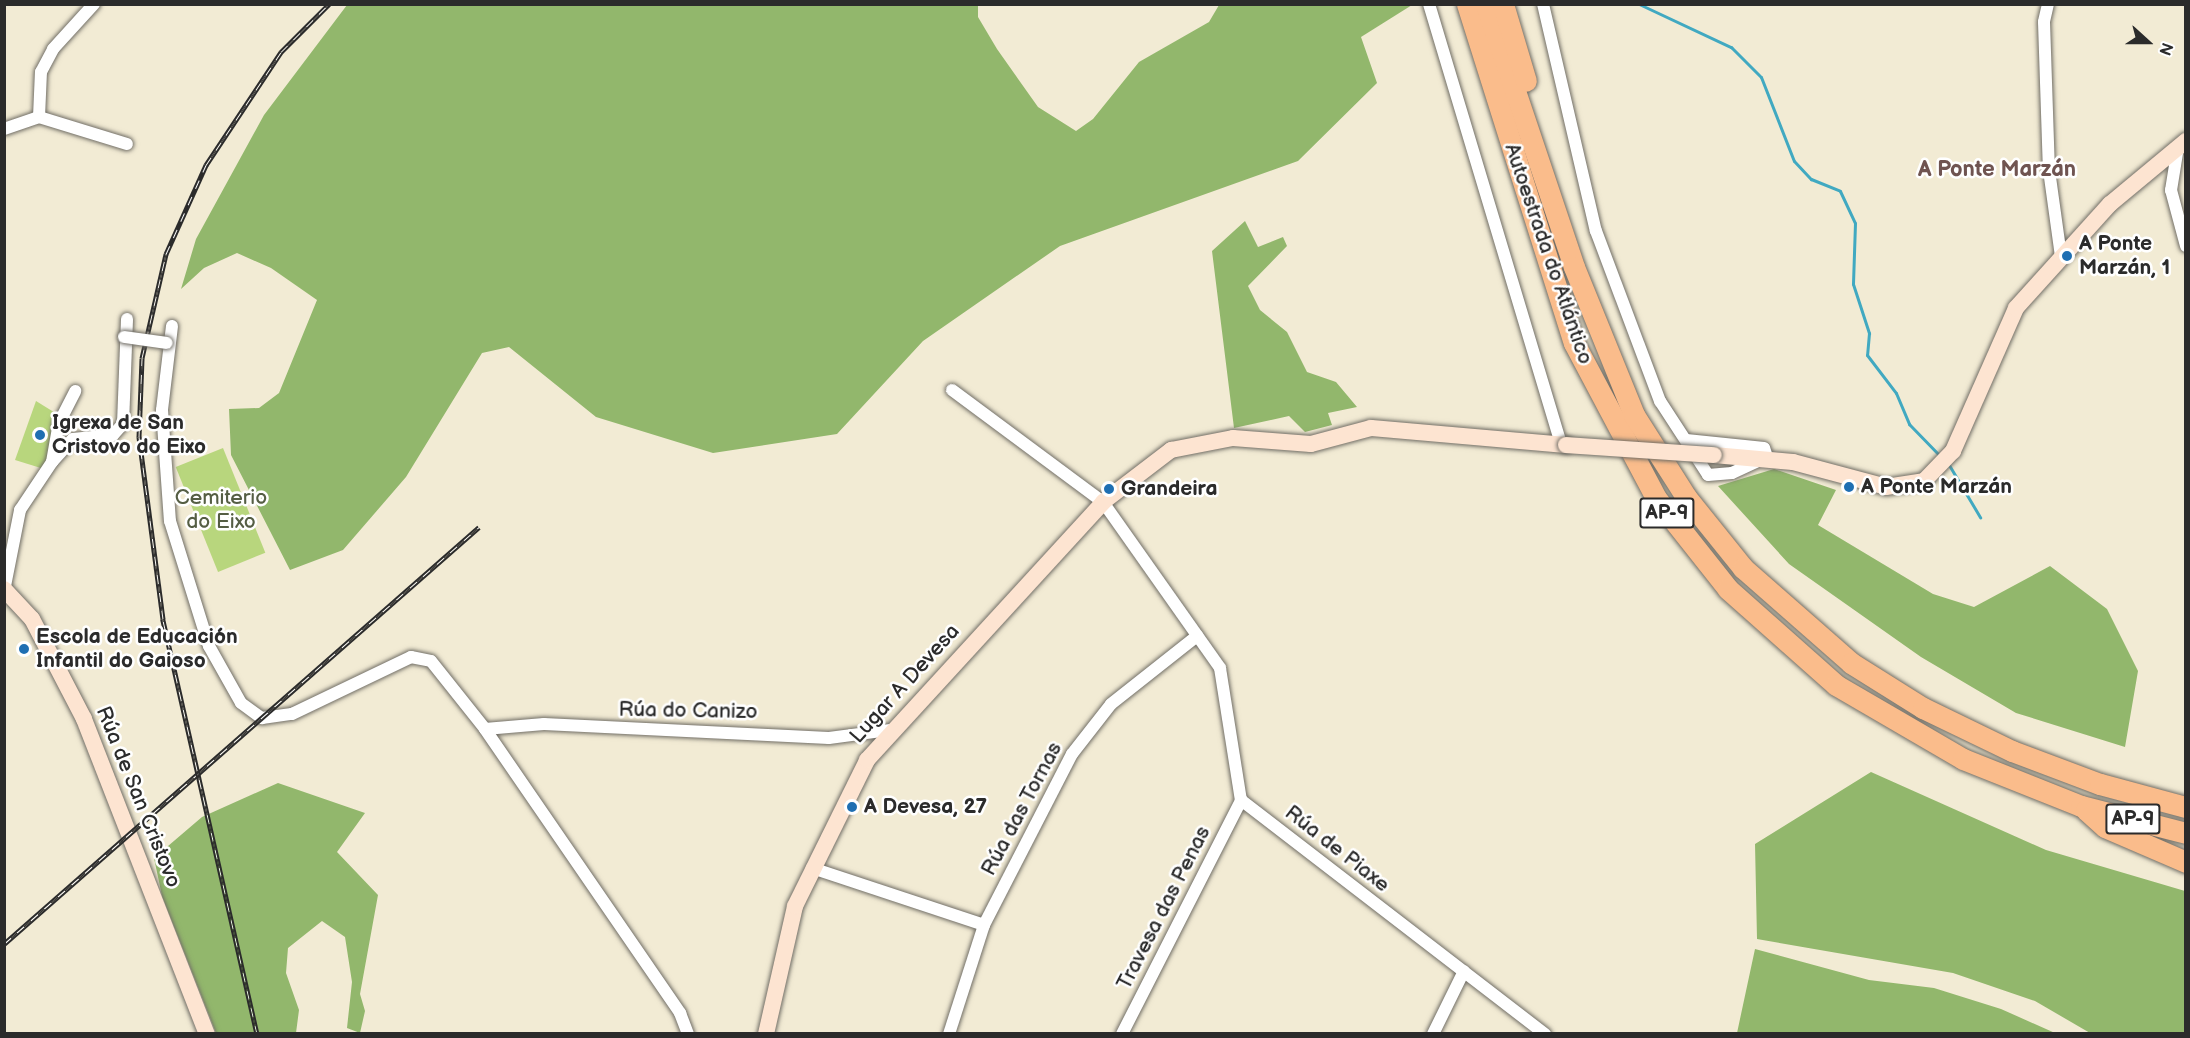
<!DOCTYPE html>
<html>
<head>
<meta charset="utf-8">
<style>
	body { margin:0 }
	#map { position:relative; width:2190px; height:1038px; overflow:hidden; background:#f2ebd4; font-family:"Balsamiq Sans",sans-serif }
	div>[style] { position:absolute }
	.green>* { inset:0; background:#b8d67d; transform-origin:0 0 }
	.forest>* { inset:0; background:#92b76c }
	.stream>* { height:3px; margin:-1.5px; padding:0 1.5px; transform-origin:1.5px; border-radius:1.5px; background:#41a9c1 }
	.roads { filter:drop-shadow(0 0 2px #716e66) drop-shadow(0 0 2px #716e66) }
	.street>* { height:12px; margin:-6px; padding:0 6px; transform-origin:6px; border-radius:6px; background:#fff }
	.secondary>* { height:16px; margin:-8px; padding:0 8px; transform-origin:8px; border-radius:8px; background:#fde4d1 }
	.highway>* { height:21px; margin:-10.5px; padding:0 10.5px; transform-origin:10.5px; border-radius:10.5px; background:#fabc8b }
	.rail>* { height:5px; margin-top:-2.5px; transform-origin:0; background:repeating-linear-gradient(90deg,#fff 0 9px,#2b2b2b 0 18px); box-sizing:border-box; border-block:2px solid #2b2b2b }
	.bridges { filter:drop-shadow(0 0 2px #716e66) drop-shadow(0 0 2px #716e66) }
	.street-bridge>* { height:12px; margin:-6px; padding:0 6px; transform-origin:6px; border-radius:6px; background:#fff }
	.secondary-bridge>* { height:16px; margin:-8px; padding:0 8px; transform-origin:8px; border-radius:8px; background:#fde4d1 }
	.dots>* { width:16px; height:16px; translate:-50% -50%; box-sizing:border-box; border:3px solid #fff; border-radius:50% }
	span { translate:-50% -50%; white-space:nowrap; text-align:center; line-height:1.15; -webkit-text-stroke:5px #fff; paint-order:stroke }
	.shield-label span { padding:2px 4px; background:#fff; border:2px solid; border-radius:4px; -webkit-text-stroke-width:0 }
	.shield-label { font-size:20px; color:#2b2b2b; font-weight:700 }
	.poi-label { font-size:21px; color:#2b2b2b; font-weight:700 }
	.left { translate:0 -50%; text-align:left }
	.street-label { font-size:21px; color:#2b2b2b }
	.park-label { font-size:21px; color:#555e44 }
	.neighbourhood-label { font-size:22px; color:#6f5451; font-weight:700 }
	.frame { position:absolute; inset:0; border:6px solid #2b2b2b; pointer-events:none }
	.north { position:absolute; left:2118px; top:12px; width:60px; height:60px; -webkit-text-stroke:4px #fff; paint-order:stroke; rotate:111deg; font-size:16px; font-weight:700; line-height:24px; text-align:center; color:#2b2b2b }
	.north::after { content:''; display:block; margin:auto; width:21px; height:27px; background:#2b2b2b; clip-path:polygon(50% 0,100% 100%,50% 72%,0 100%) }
</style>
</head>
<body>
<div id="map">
	<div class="green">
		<i style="clip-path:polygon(36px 401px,57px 414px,44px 469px,15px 460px)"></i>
		<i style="left:223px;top:448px;width:113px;height:51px;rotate:68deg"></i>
	</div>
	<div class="forest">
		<i style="clip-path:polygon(347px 5px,978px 5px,978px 17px,997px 49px,1038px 107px,1076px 131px,1093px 119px,1139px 62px,1209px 22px,1219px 5px,1412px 5px,1361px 37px,1377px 83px,1298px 161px,1060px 246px,923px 341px,837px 434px,713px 453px,596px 417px,509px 347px,482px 353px,406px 477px,343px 550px,290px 570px,231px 455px,229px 409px,259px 408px,279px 393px,317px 300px,271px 268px,237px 253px,204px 268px,181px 289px,196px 239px,264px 115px)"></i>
		<i style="clip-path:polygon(1245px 221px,1258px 247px,1283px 237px,1287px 246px,1248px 286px,1260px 310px,1287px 332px,1307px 372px,1336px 382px,1357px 407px,1328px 413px,1332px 425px,1305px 432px,1289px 416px,1234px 428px,1212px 251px)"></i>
		<i style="clip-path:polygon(1774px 469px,1836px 490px,1818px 525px,1933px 594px,1974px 607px,2050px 566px,2107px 609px,2138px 671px,2125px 747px,2016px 713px,1921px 657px,1789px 564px,1718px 486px)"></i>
		<i style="clip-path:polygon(1871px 772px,2046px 850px,2185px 891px,2185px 1033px,2090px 1033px,2035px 1001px,1953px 973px,1757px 939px,1755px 844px)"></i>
		<i style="clip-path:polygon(278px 783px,365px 813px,337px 852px,378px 895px,360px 994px,365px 1011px,360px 1033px,347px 1028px,352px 982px,345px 937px,322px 921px,288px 948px,286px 973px,299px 1010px,296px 1033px,216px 1033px,162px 896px,154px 858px,202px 817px)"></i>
		<i style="clip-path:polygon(1755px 949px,1869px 980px,1934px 988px,2001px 1009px,2055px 1033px,1737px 1033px)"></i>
	</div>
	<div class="stream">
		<i style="left:1639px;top:4px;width:102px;rotate:25.1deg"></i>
		<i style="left:1731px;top:47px;width:42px;rotate:45deg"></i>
		<i style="left:1761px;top:77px;width:90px;rotate:68.6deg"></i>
		<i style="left:1794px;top:161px;width:25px;rotate:47deg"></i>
		<i style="left:1811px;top:179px;width:31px;rotate:22deg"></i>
		<i style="left:1840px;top:191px;width:35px;rotate:65deg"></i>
		<i style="left:1855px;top:223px;width:61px;rotate:91.9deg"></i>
		<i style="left:1853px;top:284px;width:52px;rotate:71.9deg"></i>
		<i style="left:1869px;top:333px;width:22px;rotate:95deg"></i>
		<i style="left:1867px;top:355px;width:48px;rotate:52.7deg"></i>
		<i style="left:1896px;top:393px;width:34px;rotate:67deg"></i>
		<i style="left:1909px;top:424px;width:45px;rotate:45.9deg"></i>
		<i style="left:1949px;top:465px;width:61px;rotate:59.2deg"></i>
	</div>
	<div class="roads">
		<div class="street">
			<i style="left:1429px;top:4px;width:460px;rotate:73.3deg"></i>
			<i style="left:1543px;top:4px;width:233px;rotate:76.9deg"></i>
			<i style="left:1596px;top:231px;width:182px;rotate:69.4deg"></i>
			<i style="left:1660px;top:401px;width:88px;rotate:57deg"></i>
			<i style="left:1708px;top:475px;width:24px;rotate:-5deg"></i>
			<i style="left:1732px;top:473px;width:38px;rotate:-25deg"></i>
			<i style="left:1767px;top:457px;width:9px;rotate:-108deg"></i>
			<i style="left:1764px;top:448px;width:78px;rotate:-174.1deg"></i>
			<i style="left:2048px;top:4px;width:18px;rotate:103deg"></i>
			<i style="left:2044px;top:22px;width:148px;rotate:88.1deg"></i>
			<i style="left:2049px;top:170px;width:87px;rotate:82.1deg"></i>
			<i style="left:39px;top:117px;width:45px;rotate:-87.5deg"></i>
			<i style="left:41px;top:72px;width:26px;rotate:-62deg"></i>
			<i style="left:53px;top:49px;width:61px;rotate:-47.7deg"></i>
			<i style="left:4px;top:129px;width:37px;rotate:-19deg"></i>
			<i style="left:39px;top:117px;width:92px;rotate:17.1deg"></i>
			<i style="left:2178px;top:147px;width:44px;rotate:99.2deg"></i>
			<i style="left:2171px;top:190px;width:58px;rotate:75deg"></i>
			<i style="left:172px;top:326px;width:85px;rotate:96.8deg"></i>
			<i style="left:162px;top:410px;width:111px;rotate:85.9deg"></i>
			<i style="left:170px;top:521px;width:131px;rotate:72.7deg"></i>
			<i style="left:209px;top:646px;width:65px;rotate:60.7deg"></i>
			<i style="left:241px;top:703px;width:26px;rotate:36deg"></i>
			<i style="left:262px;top:718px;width:30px;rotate:-8deg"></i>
			<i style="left:292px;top:714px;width:132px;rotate:-25.6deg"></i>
			<i style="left:411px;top:657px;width:20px;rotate:11deg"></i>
			<i style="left:431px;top:661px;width:87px;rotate:51.5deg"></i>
			<i style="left:485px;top:729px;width:345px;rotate:55.5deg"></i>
			<i style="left:680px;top:1013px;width:22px;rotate:69deg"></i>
			<i style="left:952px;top:390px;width:188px;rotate:36.6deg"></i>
			<i style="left:1103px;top:502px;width:203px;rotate:54.8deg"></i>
			<i style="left:1220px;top:668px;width:134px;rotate:81deg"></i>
			<i style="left:1241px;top:800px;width:384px;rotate:37.6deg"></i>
			<i style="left:52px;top:462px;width:40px;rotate:-80deg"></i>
			<i style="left:59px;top:423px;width:36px;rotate:-63deg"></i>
			<i style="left:4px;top:591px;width:83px;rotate:-78.8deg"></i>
			<i style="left:20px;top:510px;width:58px;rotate:-56.3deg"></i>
			<i style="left:52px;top:462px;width:31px;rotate:-48deg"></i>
			<i style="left:73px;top:439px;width:40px;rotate:-5.7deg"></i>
			<i style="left:113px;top:435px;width:15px;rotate:-48deg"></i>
			<i style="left:123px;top:424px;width:105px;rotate:-87.8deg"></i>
			<i style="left:485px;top:729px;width:59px;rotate:-4.8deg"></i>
			<i style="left:544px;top:724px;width:285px;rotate:2.8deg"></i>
			<i style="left:829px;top:738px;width:62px;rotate:-7.5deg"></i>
			<i style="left:812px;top:868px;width:181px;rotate:18.3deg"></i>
			<i style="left:949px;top:1034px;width:114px;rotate:-72.2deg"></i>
			<i style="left:984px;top:925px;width:192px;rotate:-62.8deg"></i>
			<i style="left:1072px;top:754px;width:63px;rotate:-52deg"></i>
			<i style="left:1111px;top:704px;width:110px;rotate:-38.3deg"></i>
			<i style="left:1122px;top:1034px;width:263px;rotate:-63deg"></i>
			<i style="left:1433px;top:1034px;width:70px;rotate:-63.8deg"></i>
		</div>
		<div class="secondary">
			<i style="left:1714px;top:455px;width:79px;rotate:5.1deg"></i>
			<i style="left:1793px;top:462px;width:96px;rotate:15deg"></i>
			<i style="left:1886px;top:487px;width:38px;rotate:-9deg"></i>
			<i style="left:1924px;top:481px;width:42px;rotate:-46deg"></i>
			<i style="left:1953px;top:451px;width:156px;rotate:-66.2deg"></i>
			<i style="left:2016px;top:308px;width:140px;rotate:-47.9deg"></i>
			<i style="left:2110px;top:204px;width:99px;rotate:-39.7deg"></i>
			<i style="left:4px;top:589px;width:41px;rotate:47deg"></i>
			<i style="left:32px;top:619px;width:113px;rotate:62.5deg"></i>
			<i style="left:84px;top:719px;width:338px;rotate:68.7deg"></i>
			<i style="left:766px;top:1034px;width:131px;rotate:-77.2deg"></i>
			<i style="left:795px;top:906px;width:163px;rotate:-63.7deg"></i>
			<i style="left:867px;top:760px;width:350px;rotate:-47.5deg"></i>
			<i style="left:1103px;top:502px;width:86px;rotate:-37.4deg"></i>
			<i style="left:1171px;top:450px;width:63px;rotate:-11deg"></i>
			<i style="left:1233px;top:438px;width:78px;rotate:4.4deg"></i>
			<i style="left:1311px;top:444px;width:62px;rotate:-14.9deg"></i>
			<i style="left:1371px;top:428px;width:196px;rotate:5deg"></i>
		</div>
		<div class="highway">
			<i style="left:1467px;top:4px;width:355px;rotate:72.5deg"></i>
			<i style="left:1574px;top:343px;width:175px;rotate:62.1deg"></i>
			<i style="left:1656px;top:498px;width:116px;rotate:51.6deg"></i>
			<i style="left:1728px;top:589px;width:144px;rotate:41.6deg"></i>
			<i style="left:1836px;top:685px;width:147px;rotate:30.2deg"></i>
			<i style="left:1963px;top:759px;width:127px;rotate:21.7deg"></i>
			<i style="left:2081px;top:806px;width:108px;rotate:14.4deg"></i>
			<i style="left:1486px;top:4px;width:277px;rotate:71.5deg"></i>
			<i style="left:1574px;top:267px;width:160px;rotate:67.9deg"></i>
			<i style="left:1634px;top:415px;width:97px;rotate:57.6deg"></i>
			<i style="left:1686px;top:497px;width:91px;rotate:51.2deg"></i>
			<i style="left:1743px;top:568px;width:144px;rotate:41.3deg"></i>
			<i style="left:1851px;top:663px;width:85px;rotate:32deg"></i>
			<i style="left:1923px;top:708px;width:99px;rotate:25.8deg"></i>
			<i style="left:2012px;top:751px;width:94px;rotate:20.6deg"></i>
			<i style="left:2100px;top:784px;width:89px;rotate:15deg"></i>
			<i style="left:1503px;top:4px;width:80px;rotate:73.4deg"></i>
			<i style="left:2086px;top:810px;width:25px;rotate:42deg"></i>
			<i style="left:2105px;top:827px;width:88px;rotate:23.4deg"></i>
		</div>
	</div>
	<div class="rail">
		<i style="left:4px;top:944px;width:632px;rotate:-41.28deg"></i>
		<i style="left:257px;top:1034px;width:426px;rotate:-102.8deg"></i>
		<i style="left:163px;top:619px;width:184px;rotate:-97.5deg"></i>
		<i style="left:139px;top:437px;width:79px;rotate:-87.8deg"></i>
		<i style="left:142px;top:358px;width:107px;rotate:-77deg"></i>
		<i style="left:166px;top:254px;width:98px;rotate:-65.8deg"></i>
		<i style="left:206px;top:165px;width:136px;rotate:-56.4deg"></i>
		<i style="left:281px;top:52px;width:68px;rotate:-45deg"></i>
	</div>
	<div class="bridges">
		<div class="street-bridge">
			<i style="left:124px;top:337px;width:43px;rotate:7.9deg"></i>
		</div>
		<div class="secondary-bridge">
			<i style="left:1566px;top:445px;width:148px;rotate:3.9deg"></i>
		</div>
	</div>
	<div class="dots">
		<i style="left:2067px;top:256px;background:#1f6fb2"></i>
		<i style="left:40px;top:435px;background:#1f6fb2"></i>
		<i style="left:1849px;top:487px;background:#1f6fb2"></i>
		<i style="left:1109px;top:489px;background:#1f6fb2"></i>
		<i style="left:24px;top:649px;background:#1f6fb2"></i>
		<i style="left:852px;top:807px;background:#1f6fb2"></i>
	</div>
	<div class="shield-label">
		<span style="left:1667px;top:513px">AP-9</span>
		<span style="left:2133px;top:819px">AP-9</span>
	</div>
	<div class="poi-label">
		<span class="left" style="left:2079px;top:256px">A Ponte<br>Marzán, 1</span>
		<span class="left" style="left:52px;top:435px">Igrexa de San<br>Cristovo do Eixo</span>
		<span class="left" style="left:1861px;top:487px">A Ponte Marzán</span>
		<span class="left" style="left:1121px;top:489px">Grandeira</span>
		<span class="left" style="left:36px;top:649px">Escola de Educación<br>Infantil do Gaioso</span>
		<span class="left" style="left:864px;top:807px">A Devesa, 27</span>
	</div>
	<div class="street-label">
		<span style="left:1548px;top:254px;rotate:71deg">Autoestrada do Atlántico</span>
		<span style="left:905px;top:684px;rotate:-48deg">Lugar A Devesa</span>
		<span style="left:688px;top:711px;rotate:1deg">Rúa do Canizo</span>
		<span style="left:138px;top:797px;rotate:68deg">Rúa de San Cristovo</span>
		<span style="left:1022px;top:809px;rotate:-62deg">Rúa das Tornas</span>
		<span style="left:1337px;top:849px;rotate:38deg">Rúa de Piaxe</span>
		<span style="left:1164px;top:908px;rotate:-63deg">Travesa das Penas</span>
	</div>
	<div class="park-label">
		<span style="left:221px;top:510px">Cemiterio<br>do Eixo</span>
	</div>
	<div class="neighbourhood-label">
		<span style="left:1997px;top:170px">A Ponte Marzán</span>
	</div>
	<div class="frame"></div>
	<div class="north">N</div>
</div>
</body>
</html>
